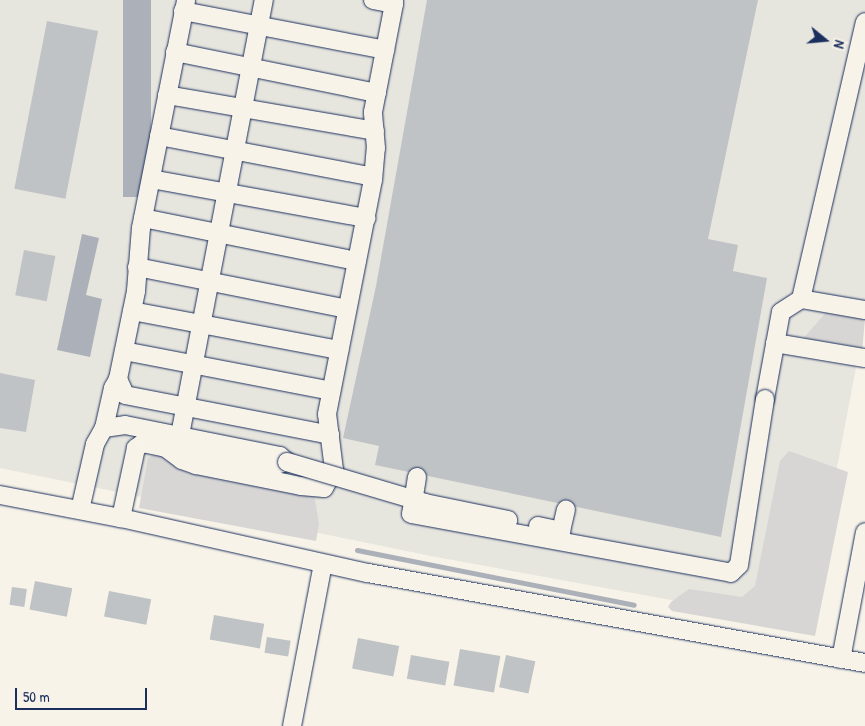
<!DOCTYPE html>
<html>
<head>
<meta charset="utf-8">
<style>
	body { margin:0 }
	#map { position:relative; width:865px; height:726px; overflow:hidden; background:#f7f3e8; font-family:"Patrick Hand",sans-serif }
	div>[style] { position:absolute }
	.built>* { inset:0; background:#e6e5de }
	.green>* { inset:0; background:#d7d6d4 }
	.water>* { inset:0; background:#acb0b9; transform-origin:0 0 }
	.stream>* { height:5px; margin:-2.5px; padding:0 2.5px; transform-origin:2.5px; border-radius:2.5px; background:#acb0b9 }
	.building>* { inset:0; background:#c0c3c5; transform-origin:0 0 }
	.roads { filter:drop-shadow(0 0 1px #1b2f5e) drop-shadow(0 0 1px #1b2f5e) }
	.minor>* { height:18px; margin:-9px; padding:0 9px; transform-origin:9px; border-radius:9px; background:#f7f3e8 }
	.bridges { filter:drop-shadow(0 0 1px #1b2f5e) drop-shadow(0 0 1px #1b2f5e) }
	.minor-bridge>* { height:18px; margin:-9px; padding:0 9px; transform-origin:9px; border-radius:9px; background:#f7f3e8 }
	span { translate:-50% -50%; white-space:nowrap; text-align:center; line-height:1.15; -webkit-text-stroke:4px #f7f3e8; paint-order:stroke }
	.north { position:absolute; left:800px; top:15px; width:50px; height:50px; -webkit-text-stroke:4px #f7f3e8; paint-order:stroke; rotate:107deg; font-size:14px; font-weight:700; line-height:20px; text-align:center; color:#1b2f5e }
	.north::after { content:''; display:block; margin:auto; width:18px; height:22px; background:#1b2f5e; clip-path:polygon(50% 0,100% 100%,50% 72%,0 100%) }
	.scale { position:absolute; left:15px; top:688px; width:132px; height:22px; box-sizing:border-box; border:2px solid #1b2f5e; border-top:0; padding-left:6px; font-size:15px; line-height:18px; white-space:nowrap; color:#1b2f5e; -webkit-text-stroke:4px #f7f3e8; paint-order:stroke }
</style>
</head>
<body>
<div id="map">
	<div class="built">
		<i style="clip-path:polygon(0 0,865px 0,865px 320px,807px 625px,431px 556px,0 468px)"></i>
	</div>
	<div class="green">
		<i style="clip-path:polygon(828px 310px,865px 318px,862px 352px,802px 340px)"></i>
		<i style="clip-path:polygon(789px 451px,848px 472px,815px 636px,672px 611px,668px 607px,671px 602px,689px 589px,742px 597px,755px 586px,780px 461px)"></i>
		<i style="clip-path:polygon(159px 452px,188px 473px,314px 494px,319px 524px,316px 541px,139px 508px,148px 458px)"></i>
	</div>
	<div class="water">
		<i style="left:123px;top:0;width:28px;height:197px"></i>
		<i style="clip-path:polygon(82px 234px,99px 238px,86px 295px,102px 299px,90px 357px,57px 350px)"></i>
	</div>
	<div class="stream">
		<i style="left:357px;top:550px;width:282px;rotate:11.2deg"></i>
	</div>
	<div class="building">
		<i style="clip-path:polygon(427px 0,758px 0,708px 239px,738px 245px,733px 271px,767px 278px,721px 537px,375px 465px,379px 446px,343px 438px,376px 286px)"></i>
		<i style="left:47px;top:21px;width:52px;height:171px;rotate:11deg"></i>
		<i style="left:24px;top:250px;width:32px;height:46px;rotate:11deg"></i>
		<i style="clip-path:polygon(0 373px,35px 380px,26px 432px,0 428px)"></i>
		<i style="left:35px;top:581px;width:38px;height:29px;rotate:11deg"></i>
		<i style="left:12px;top:587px;width:15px;height:18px;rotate:8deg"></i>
		<i style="left:109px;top:591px;width:43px;height:26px;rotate:11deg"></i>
		<i style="left:214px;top:615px;width:51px;height:25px;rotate:10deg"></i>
		<i style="left:267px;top:637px;width:24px;height:16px;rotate:9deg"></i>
		<i style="left:358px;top:638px;width:42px;height:31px;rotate:11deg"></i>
		<i style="left:460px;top:649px;width:41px;height:37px;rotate:10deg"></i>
		<i style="left:411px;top:655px;width:39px;height:24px;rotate:10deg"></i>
		<i style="left:506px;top:655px;width:30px;height:33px;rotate:12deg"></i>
	</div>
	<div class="roads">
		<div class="minor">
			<i style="left:373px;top:0;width:21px;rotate:11deg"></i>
			<i style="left:394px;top:4px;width:4px;rotate:-90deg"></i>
			<i style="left:183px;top:11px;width:206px;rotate:10.9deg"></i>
			<i style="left:175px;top:52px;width:206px;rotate:11.5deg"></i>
			<i style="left:167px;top:95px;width:211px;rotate:9.8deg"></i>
			<i style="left:159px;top:136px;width:218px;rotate:10.8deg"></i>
			<i style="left:151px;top:179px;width:219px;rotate:10.3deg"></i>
			<i style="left:143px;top:218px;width:218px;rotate:11.4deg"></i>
			<i style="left:137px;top:267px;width:214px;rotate:11.3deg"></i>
			<i style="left:801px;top:299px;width:65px;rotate:9.8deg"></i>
			<i style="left:132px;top:311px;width:211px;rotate:10.7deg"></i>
			<i style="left:775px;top:343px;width:91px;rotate:9.5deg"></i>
			<i style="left:124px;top:351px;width:211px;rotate:10.9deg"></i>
			<i style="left:118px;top:379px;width:17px;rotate:66deg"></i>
			<i style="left:125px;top:395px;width:209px;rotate:11deg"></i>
			<i style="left:765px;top:399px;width:88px;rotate:-79.6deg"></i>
			<i style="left:781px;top:312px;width:24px;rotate:-33deg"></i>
			<i style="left:801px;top:299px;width:284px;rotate:-77deg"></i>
			<i style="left:104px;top:428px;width:41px;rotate:-77.3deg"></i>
			<i style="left:113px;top:388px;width:10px;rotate:-61deg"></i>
			<i style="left:118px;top:379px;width:90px;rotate:-78.4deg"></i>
			<i style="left:136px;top:291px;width:63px;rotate:-85.5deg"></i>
			<i style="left:141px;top:228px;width:232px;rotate:-78.8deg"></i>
			<i style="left:180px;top:435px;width:443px;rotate:-79.1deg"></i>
			<i style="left:166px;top:448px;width:20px;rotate:37deg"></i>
			<i style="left:182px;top:460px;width:15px;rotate:20deg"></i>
			<i style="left:196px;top:465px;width:107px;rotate:11.3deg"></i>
			<i style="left:301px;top:486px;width:23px;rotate:5deg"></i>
			<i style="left:324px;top:488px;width:21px;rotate:-61deg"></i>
			<i style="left:334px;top:470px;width:56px;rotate:-97.1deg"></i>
			<i style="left:327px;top:414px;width:238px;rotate:-78.9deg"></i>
			<i style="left:373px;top:180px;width:32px;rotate:-85deg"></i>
			<i style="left:376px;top:148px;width:36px;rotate:-95deg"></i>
			<i style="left:373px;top:112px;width:110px;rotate:-79deg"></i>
			<i style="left:0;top:495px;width:123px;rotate:10.8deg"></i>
			<i style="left:121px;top:518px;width:253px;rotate:12.6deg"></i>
			<i style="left:368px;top:573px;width:505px;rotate:10.26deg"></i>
			<i style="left:80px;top:510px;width:68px;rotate:-77.2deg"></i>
			<i style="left:95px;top:444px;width:18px;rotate:-61deg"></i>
			<i style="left:104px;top:428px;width:21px;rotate:-8deg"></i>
			<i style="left:125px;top:425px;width:158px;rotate:11.3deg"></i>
			<i style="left:280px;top:456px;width:9px;rotate:41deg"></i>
			<i style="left:287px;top:462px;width:12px;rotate:166deg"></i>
			<i style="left:275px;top:465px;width:99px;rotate:-168.9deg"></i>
			<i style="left:178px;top:446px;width:12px;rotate:171deg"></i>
			<i style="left:166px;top:448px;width:24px;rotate:-168deg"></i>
			<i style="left:143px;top:443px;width:9px;rotate:144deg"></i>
			<i style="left:136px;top:448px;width:72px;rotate:102.1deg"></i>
			<i style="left:841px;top:659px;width:129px;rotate:-79.3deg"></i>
			<i style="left:292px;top:726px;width:165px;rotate:-79.2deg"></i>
		</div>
	</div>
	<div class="bridges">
		<div class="minor-bridge">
			<i style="left:287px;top:462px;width:144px;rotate:16.5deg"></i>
			<i style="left:425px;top:503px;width:85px;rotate:11.6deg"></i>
			<i style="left:417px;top:477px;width:37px;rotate:99deg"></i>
			<i style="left:411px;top:514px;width:325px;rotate:10.4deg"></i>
			<i style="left:731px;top:573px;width:11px;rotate:-45deg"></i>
			<i style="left:739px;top:565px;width:168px;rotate:-81.1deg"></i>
			<i style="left:538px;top:526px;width:24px;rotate:12deg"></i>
			<i style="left:561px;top:531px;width:22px;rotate:-77deg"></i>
		</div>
	</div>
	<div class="north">N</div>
	<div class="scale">50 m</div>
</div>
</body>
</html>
